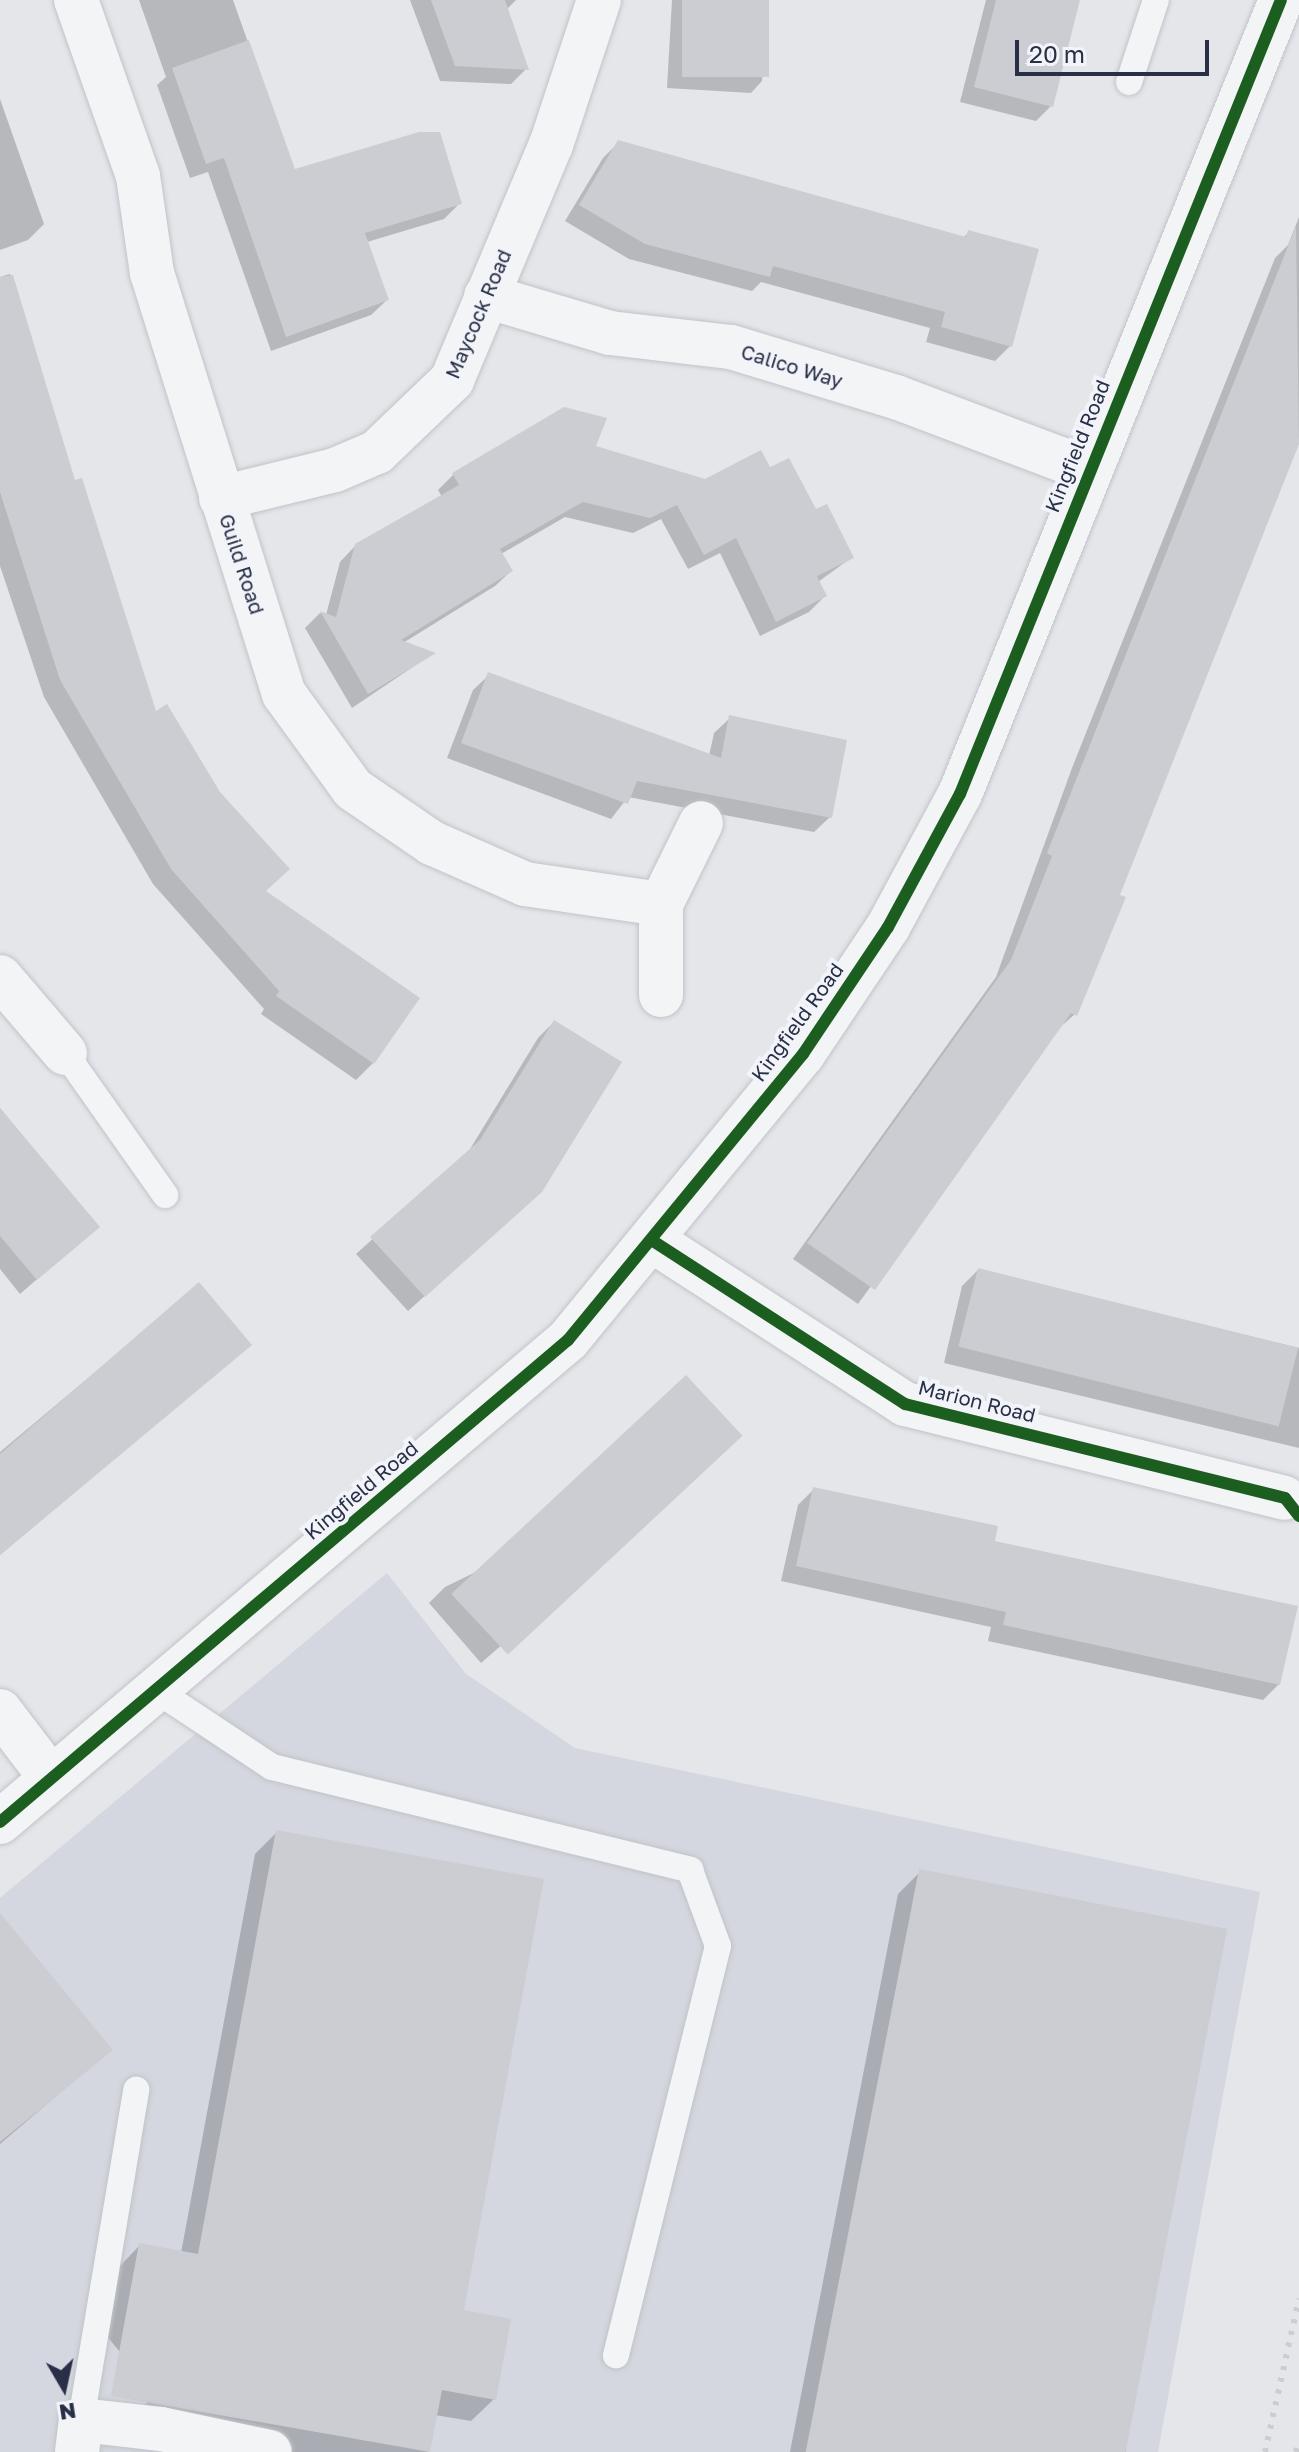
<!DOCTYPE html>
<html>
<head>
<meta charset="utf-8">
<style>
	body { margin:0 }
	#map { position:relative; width:1299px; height:2452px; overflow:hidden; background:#e4e6ea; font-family:"Golos Text",sans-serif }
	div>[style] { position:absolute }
	.built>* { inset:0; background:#d4d7df }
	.shadow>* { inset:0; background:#0003 }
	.building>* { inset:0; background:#cbcdd2; transform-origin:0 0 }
	.roads { filter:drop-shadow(0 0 2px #c1c3c8) drop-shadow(0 0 2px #c1c3c8) }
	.service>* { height:26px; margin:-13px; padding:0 13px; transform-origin:13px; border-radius:13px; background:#f3f4f6 }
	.minor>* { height:44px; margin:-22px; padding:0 22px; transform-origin:22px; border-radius:22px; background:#f3f4f6 }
	.tertiary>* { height:44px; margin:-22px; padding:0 22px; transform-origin:22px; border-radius:22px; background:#f3f4f6 }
	.rail>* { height:6px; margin-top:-3px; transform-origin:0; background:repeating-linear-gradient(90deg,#cccdd1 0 4px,transparent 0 12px) }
	.cycleway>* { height:12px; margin:-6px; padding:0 6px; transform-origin:6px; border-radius:6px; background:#1b5e20 }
	span { translate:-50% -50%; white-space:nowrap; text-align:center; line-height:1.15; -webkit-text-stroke:8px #f2f4f9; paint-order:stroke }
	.street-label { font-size:20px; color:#282f46 }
	.north { position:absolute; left:24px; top:2348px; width:80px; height:80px; -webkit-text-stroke:6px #f2f4f9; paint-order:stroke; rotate:171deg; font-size:22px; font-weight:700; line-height:32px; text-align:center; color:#282f46 }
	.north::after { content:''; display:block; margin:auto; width:28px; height:36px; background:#282f46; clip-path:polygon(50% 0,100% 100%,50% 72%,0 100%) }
	.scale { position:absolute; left:1015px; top:40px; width:194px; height:36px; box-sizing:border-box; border:4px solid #282f46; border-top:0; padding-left:10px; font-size:24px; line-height:28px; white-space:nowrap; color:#282f46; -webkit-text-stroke:6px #f2f4f9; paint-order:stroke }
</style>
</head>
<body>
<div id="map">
	<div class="built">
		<i style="clip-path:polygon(387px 1573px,466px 1674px,575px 1748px,1260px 1892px,1158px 2452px,0 2452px,0 1898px)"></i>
	</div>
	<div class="shadow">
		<i style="clip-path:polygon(139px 0,233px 0,294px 172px,460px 203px,444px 219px,367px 242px,387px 300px,371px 315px,271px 351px,208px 172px,190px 178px,157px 85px,166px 77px)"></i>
		<i style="clip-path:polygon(410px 0,516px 0,506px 10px,526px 69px,511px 84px,440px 81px)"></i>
		<i style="clip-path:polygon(672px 0,767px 0,762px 81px,751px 93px,667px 88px)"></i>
		<i style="clip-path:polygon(986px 0,1079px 0,1051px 106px,1036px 121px,960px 102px)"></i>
		<i style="clip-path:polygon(0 99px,44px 224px,28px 240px,0 250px)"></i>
		<i style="clip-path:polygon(619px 142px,963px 238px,969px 232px,1010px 346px,995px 361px,926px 342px,930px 328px,761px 282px,752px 291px,629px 259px,565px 221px,603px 158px)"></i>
		<i style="clip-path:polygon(1299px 217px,1299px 437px,1158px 789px,1075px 1014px,1058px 1029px,858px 1304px,793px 1259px,996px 977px,1072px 768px,1275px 258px,1288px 245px)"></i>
		<i style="clip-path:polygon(10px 274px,74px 483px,155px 714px,373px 1063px,356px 1080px,261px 1014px,264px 1009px,153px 884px,44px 697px,0 566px,0 277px)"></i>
		<i style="clip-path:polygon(594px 447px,705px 481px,769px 470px,815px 512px,851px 558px,818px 582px,825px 596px,809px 612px,760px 636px,720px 553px,688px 569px,661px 519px,633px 533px,565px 517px,501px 554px,511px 571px,495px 586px,403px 643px,432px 654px,352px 708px,305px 628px,320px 613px,326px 615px,340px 562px,356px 545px,442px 497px,438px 490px,454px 474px)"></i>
		<i style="clip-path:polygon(489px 675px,709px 756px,714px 733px,730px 718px,830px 817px,814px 832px,628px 797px,611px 819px,447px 758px,473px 690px)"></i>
		<i style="clip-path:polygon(554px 1022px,524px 1207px,408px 1311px,356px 1254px,467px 1154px,538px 1038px)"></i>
		<i style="clip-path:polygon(0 1108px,97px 1227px,20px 1294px,0 1269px)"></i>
		<i style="clip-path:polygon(978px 1270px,1299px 1348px,1299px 1448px,944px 1363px,962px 1286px)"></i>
		<i style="clip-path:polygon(199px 1285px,250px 1345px,0 1555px,0 1452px)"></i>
		<i style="clip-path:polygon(724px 1451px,481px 1663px,429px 1603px,445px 1587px)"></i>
		<i style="clip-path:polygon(814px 1489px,992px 1542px,1279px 1684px,1263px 1700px,988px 1641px,991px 1627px,781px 1581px,798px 1505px)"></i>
		<i style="clip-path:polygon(277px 1832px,494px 2399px,471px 2421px,435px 2415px,428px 2452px,258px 2452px,142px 2408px,155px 2394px,105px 2334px,118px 2268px,140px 2245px,181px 2253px,255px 1854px)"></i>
		<i style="clip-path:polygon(920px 1872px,1126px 2452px,790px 2452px,898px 1894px)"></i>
		<i style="clip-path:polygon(0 1952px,110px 2050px,0 2144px)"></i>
	</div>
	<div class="building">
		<i style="clip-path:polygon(431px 0,505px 0,529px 70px,455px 66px)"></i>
		<i style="left:682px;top:0;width:87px;height:77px"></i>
		<i style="clip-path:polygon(996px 0,1080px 0,1053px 107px,974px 87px)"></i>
		<i style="clip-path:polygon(249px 40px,295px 169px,419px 132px,440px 132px,462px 204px,365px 233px,389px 300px,286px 337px,224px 158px,206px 164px,172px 68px)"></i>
		<i style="clip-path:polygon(618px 140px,966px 237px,968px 230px,1039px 249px,1012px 347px,941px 327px,945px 312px,773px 266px,770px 277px,645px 244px,579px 205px)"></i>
		<i style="clip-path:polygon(1296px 226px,1299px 444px,1120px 895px,1126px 897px,1077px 1016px,1071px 1013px,875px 1290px,807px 1243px,1011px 960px,1052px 856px,1047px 853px)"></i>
		<i style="clip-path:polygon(13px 275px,75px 480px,82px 478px,156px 711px,167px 704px,220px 792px,290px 869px,266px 891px,420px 998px,374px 1064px,276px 996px,279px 991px,171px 869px,60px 680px,0 492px,0 277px)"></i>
		<i style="clip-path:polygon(564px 407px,607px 418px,596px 446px,705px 479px,761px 450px,770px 467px,789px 458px,816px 509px,827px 504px,854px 558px,817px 576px,827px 596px,776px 622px,736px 538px,704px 555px,677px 505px,650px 518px,583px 502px,500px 549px,513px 571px,401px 640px,436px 653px,368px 694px,320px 611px,336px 617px,355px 544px,459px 485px,452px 473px)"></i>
		<i style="clip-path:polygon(488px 672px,721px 758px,729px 715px,847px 740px,832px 818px,637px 781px,628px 804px,461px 743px)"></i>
		<i style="clip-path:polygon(554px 1020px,622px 1062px,542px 1192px,425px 1297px,370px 1237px,480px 1140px)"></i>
		<i style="clip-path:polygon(0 1108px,100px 1227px,37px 1280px,0 1236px)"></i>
		<i style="left:978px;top:1268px;width:330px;height:81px;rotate:14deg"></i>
		<i style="clip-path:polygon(199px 1282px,252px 1345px,0 1555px,0 1454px)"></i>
		<i style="left:686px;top:1375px;width:83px;height:321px;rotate:47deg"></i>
		<i style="clip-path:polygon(813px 1487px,998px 1526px,995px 1541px,1298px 1606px,1280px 1685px,1003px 1625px,1006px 1612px,796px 1566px)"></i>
		<i style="clip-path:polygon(276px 1830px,544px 1879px,464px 2310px,511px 2319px,496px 2400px,442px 2390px,430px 2452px,111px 2396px,139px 2243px,198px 2254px)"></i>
		<i style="left:919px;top:1869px;width:314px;height:594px;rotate:11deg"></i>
		<i style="clip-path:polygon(0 1913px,113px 2050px,0 2142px)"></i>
	</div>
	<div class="roads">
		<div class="service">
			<i style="left:1129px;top:82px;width:86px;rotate:-71.8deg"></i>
			<i style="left:65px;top:1053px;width:174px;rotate:54.8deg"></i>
			<i style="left:156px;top:1690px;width:139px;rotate:33.6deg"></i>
			<i style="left:272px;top:1767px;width:431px;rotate:13.8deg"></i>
			<i style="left:690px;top:1870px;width:81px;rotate:69.8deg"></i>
			<i style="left:718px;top:1946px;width:422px;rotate:104deg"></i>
			<i style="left:81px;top:2420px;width:335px;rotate:-80.5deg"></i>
		</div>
		<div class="minor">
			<i style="left:76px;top:0;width:187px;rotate:70.6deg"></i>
			<i style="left:138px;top:176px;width:98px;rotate:81.8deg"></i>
			<i style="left:152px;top:273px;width:441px;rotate:72.6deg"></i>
			<i style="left:284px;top:694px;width:117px;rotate:54deg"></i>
			<i style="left:353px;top:789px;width:96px;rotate:34.4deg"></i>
			<i style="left:432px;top:843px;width:102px;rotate:23.8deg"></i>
			<i style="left:525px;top:884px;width:137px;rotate:8.4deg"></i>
			<i style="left:661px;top:904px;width:90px;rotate:-63.7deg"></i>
			<i style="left:486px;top:296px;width:129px;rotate:16.6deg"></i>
			<i style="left:610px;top:333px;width:122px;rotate:6.6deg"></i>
			<i style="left:731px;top:347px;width:172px;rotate:16.9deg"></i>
			<i style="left:896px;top:397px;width:206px;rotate:20.7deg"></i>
			<i style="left:221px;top:498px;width:117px;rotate:-13.8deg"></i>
			<i style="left:335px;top:470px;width:46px;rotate:-23.2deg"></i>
			<i style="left:377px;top:452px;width:104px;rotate:-43.8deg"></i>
			<i style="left:452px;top:380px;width:255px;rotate:-67.2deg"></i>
			<i style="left:551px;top:145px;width:153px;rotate:-71.7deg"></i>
			<i style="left:0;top:977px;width:100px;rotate:49.5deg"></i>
			<i style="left:661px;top:995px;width:91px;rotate:-90deg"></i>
			<i style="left:653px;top:1241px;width:300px;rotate:32.9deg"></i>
			<i style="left:905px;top:1404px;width:391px;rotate:13.9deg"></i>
			<i style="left:0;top:1711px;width:84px;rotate:52.7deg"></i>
			<i style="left:77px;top:2452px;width:32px;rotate:-83deg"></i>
			<i style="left:81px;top:2420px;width:81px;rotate:6.4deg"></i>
			<i style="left:161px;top:2429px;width:111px;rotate:11.9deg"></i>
		</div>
		<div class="tertiary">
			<i style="left:0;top:1822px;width:745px;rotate:-40.32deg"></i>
			<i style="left:568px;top:1340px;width:370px;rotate:-50.6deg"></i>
			<i style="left:803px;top:1054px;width:153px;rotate:-56.2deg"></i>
			<i style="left:888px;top:927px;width:151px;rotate:-61.6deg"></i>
			<i style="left:960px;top:794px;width:856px;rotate:-67.99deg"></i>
		</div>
	</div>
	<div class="rail">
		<i style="left:1265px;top:2452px;width:157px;rotate:-77.5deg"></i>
		<i style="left:1296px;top:2452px;width:11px;rotate:-75deg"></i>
	</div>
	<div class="cycleway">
		<i style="left:653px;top:1241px;width:300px;rotate:32.9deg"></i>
		<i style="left:905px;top:1404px;width:391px;rotate:13.9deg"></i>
		<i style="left:1285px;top:1498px;width:23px;rotate:52deg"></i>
		<i style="left:0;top:1822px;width:745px;rotate:-40.32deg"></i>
		<i style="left:568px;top:1340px;width:370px;rotate:-50.6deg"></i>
		<i style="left:803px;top:1054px;width:153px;rotate:-56.2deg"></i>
		<i style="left:888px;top:927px;width:151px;rotate:-61.6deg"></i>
		<i style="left:960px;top:794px;width:856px;rotate:-67.99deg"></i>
	</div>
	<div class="street-label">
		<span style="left:478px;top:314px;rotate:-67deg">Maycock Road</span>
		<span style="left:792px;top:366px;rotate:17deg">Calico Way</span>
		<span style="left:1077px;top:446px;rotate:-68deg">Kingfield Road</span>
		<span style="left:242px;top:564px;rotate:72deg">Guild Road</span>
		<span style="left:797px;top:1022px;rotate:-54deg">Kingfield Road</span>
		<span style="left:977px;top:1401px;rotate:14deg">Marion Road</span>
		<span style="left:361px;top:1490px;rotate:-40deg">Kingfield Road</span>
	</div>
	<div class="north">N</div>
	<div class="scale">20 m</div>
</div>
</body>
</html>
